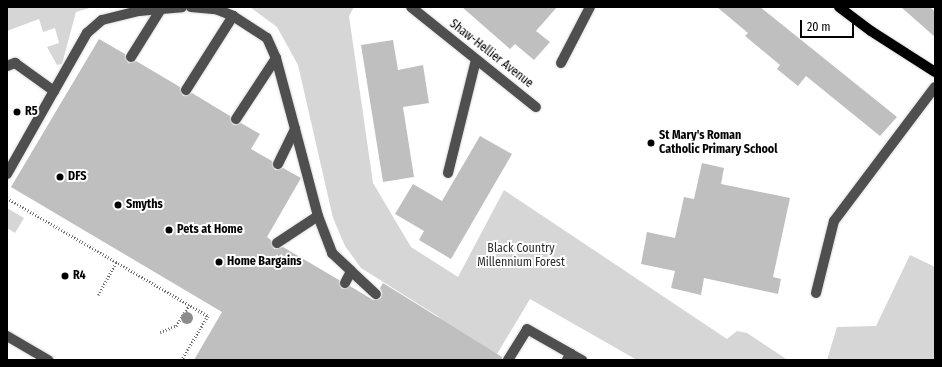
<!DOCTYPE html>
<html>
<head>
<meta charset="utf-8">
<style>
	body { margin:0 }
	#map { position:relative; width:942px; height:367px; overflow:hidden; background:#fff; font-family:"Fira Sans Condensed",sans-serif }
	div>[style] { position:absolute }
	.green>* { inset:0; background:#d6d6d6 }
	.building>* { inset:0; background:#bfbfbf }
	.path>* { height:2.5px; margin-top:-1.25px; transform-origin:0; background:repeating-linear-gradient(90deg,#717171 0 1px,transparent 0 3px) }
	.roads { filter:drop-shadow(0 0 1px #dbdbdb) drop-shadow(0 0 1px #dbdbdb) }
	.minor>* { height:10px; margin:-5px; padding:0 5px; transform-origin:5px; border-radius:5px; background:#4f4f4f }
	.major>* { height:10px; margin:-5px; padding:0 5px; transform-origin:5px; border-radius:5px; background:#000 }
	.trees>* { width:12px; height:12px; margin:-6px; border-radius:50%; background:#8c8c8c }
	.dots>* { width:11px; height:11px; translate:-50% -50%; box-sizing:border-box; border:2px solid #fff; border-radius:50% }
	span { translate:-50% -50%; white-space:nowrap; text-align:center; line-height:1.15; -webkit-text-stroke:4px #fff; paint-order:stroke }
	.street-label { font-size:12px; color:#000 }
	.poi-label { font-size:12px; color:#000; font-weight:700 }
	.left { translate:0 -50%; text-align:left }
	.park-label { font-size:12px; color:#2d2d2d }
	.frame { position:absolute; inset:0; border:8px solid #000; pointer-events:none }
	.scale { position:absolute; left:800px; top:20px; width:54px; height:18px; box-sizing:border-box; border:2px solid #000; border-top:0; padding-left:5px; font-size:12px; line-height:14px; white-space:nowrap; color:#000; -webkit-text-stroke:3px #fff; paint-order:stroke }
</style>
</head>
<body>
<div id="map">
	<div class="green">
		<i style="clip-path:polygon(7px 7px,93px 7px,76px 12px,62px 64px,57px 65px,47px 47px,59px 43px,55px 28px,43px 32px,39px 19px,7px 31px)"></i>
		<i style="clip-path:polygon(250px 7px,354px 7px,349px 16px,373px 183px,411px 247px,458px 277px,504px 190px,727px 339px,737px 331px,747px 333px,788px 360px,637px 360px,530px 299px,497px 354px,442px 323px,414px 360px,439px 317px,361px 268px,345px 246px,333px 218px,298px 65px,277px 27px)"></i>
		<i style="clip-path:polygon(7px 208px,24px 218px,15px 233px,7px 228px)"></i>
		<i style="clip-path:polygon(910px 255px,935px 267px,935px 360px,827px 360px,837px 327px,876px 326px)"></i>
	</div>
	<div class="building">
		<i style="clip-path:polygon(462px 7px,557px 7px,536px 31px,550px 42px,534px 60px,515px 44px,510px 49px)"></i>
		<i style="clip-path:polygon(717px 7px,760px 7px,897px 117px,880px 136px,806px 76px,798px 86px,777px 69px,780px 65px,745px 36px,748px 33px)"></i>
		<i style="clip-path:polygon(901px 7px,930px 7px,935px 12px,935px 37px)"></i>
		<i style="clip-path:polygon(99px 39px,125px 54px,128px 63px,136px 61px,180px 87px,183px 96px,192px 93px,230px 116px,233px 125px,241px 123px,260px 134px,251px 149px,272px 161px,275px 170px,283px 168px,301px 178px,267px 237px,271px 240px,274px 249px,283px 247px,339px 280px,342px 289px,350px 286px,373px 300px,381px 298px,382px 292px,380px 288px,383px 283px,502px 357px,502px 360px,194px 360px,222px 312px,11px 187px)"></i>
		<i style="clip-path:polygon(393px 40px,398px 70px,423px 65px,429px 103px,403px 107px,414px 177px,383px 182px,361px 45px)"></i>
		<i style="clip-path:polygon(480px 136px,512px 154px,451px 259px,419px 240px,424px 231px,395px 214px,413px 184px,442px 201px)"></i>
		<i style="clip-path:polygon(702px 163px,724px 168px,721px 184px,790px 198px,773px 277px,781px 279px,778px 294px,704px 278px,701px 295px,671px 288px,675px 271px,641px 264px,647px 232px,675px 238px,684px 197px,694px 199px)"></i>
	</div>
	<div class="path">
		<i style="left:7px;top:198px;width:233px;rotate:30.4deg"></i>
		<i style="left:208px;top:316px;width:51px;rotate:120.6deg"></i>
		<i style="left:98px;top:295px;width:38px;rotate:-61deg"></i>
		<i style="left:160px;top:332px;width:17px;rotate:-21deg"></i>
		<i style="left:176px;top:326px;width:25px;rotate:-58deg"></i>
	</div>
	<div class="roads">
		<div class="minor">
			<i style="left:191px;top:7px;width:25px;rotate:5deg"></i>
			<i style="left:216px;top:9px;width:18px;rotate:22deg"></i>
			<i style="left:411px;top:7px;width:160px;rotate:38.7deg"></i>
			<i style="left:131px;top:57px;width:57px;rotate:-58deg"></i>
			<i style="left:161px;top:9px;width:21px;rotate:-5deg"></i>
			<i style="left:561px;top:63px;width:63px;rotate:-62.6deg"></i>
			<i style="left:7px;top:66px;width:9px;rotate:-21deg"></i>
			<i style="left:15px;top:63px;width:48px;rotate:35.7deg"></i>
			<i style="left:54px;top:91px;width:67px;rotate:-60.4deg"></i>
			<i style="left:87px;top:33px;width:20px;rotate:-41deg"></i>
			<i style="left:102px;top:20px;width:38px;rotate:-14deg"></i>
			<i style="left:139px;top:11px;width:22px;rotate:-5deg"></i>
			<i style="left:186px;top:90px;width:88px;rotate:-57.6deg"></i>
			<i style="left:233px;top:16px;width:40px;rotate:32.9deg"></i>
			<i style="left:267px;top:38px;width:22px;rotate:66deg"></i>
			<i style="left:236px;top:119px;width:73px;rotate:-56.7deg"></i>
			<i style="left:276px;top:58px;width:73px;rotate:75deg"></i>
			<i style="left:278px;top:164px;width:39px;rotate:-64deg"></i>
			<i style="left:295px;top:129px;width:90px;rotate:75.2deg"></i>
			<i style="left:448px;top:173px;width:116px;rotate:-76.1deg"></i>
			<i style="left:7px;top:174px;width:95px;rotate:-60.5deg"></i>
			<i style="left:277px;top:243px;width:49px;rotate:-33.4deg"></i>
			<i style="left:318px;top:216px;width:40px;rotate:69deg"></i>
			<i style="left:332px;top:253px;width:26px;rotate:43deg"></i>
			<i style="left:345px;top:283px;width:13px;rotate:-63deg"></i>
			<i style="left:351px;top:271px;width:34px;rotate:43deg"></i>
			<i style="left:816px;top:293px;width:74px;rotate:-76deg"></i>
			<i style="left:834px;top:221px;width:168px;rotate:-53deg"></i>
			<i style="left:7px;top:336px;width:48px;rotate:30.3deg"></i>
			<i style="left:571px;top:354px;width:13px;rotate:29deg"></i>
			<i style="left:508px;top:360px;width:36px;rotate:-58deg"></i>
			<i style="left:527px;top:329px;width:51px;rotate:29.6deg"></i>
			<i style="left:571px;top:354px;width:7px;rotate:124deg"></i>
		</div>
		<div class="major">
			<i style="left:839px;top:7px;width:40px;rotate:37deg"></i>
			<i style="left:871px;top:31px;width:76px;rotate:32.6deg"></i>
		</div>
	</div>
	<div class="trees">
		<i style="left:187px;top:318px"></i>
	</div>
	<div class="dots">
		<i style="left:17px;top:112px;background:#000"></i>
		<i style="left:651px;top:143px;background:#000"></i>
		<i style="left:60px;top:177px;background:#000"></i>
		<i style="left:118px;top:205px;background:#000"></i>
		<i style="left:169px;top:230px;background:#000"></i>
		<i style="left:219px;top:262px;background:#000"></i>
		<i style="left:65px;top:276px;background:#000"></i>
	</div>
	<div class="street-label">
		<span style="left:491px;top:54px;rotate:38deg">Shaw-Hellier Avenue</span>
	</div>
	<div class="poi-label">
		<span class="left" style="left:25px;top:112px">R5</span>
		<span class="left" style="left:659px;top:143px">St Mary's Roman<br>Catholic Primary School</span>
		<span class="left" style="left:68px;top:177px">DFS</span>
		<span class="left" style="left:126px;top:205px">Smyths</span>
		<span class="left" style="left:177px;top:230px">Pets at Home</span>
		<span class="left" style="left:227px;top:262px">Home Bargains</span>
		<span class="left" style="left:73px;top:276px">R4</span>
	</div>
	<div class="park-label">
		<span style="left:521px;top:256px">Black Country<br>Millennium Forest</span>
	</div>
	<div class="frame"></div>
	<div class="scale">20 m</div>
</div>
</body>
</html>
